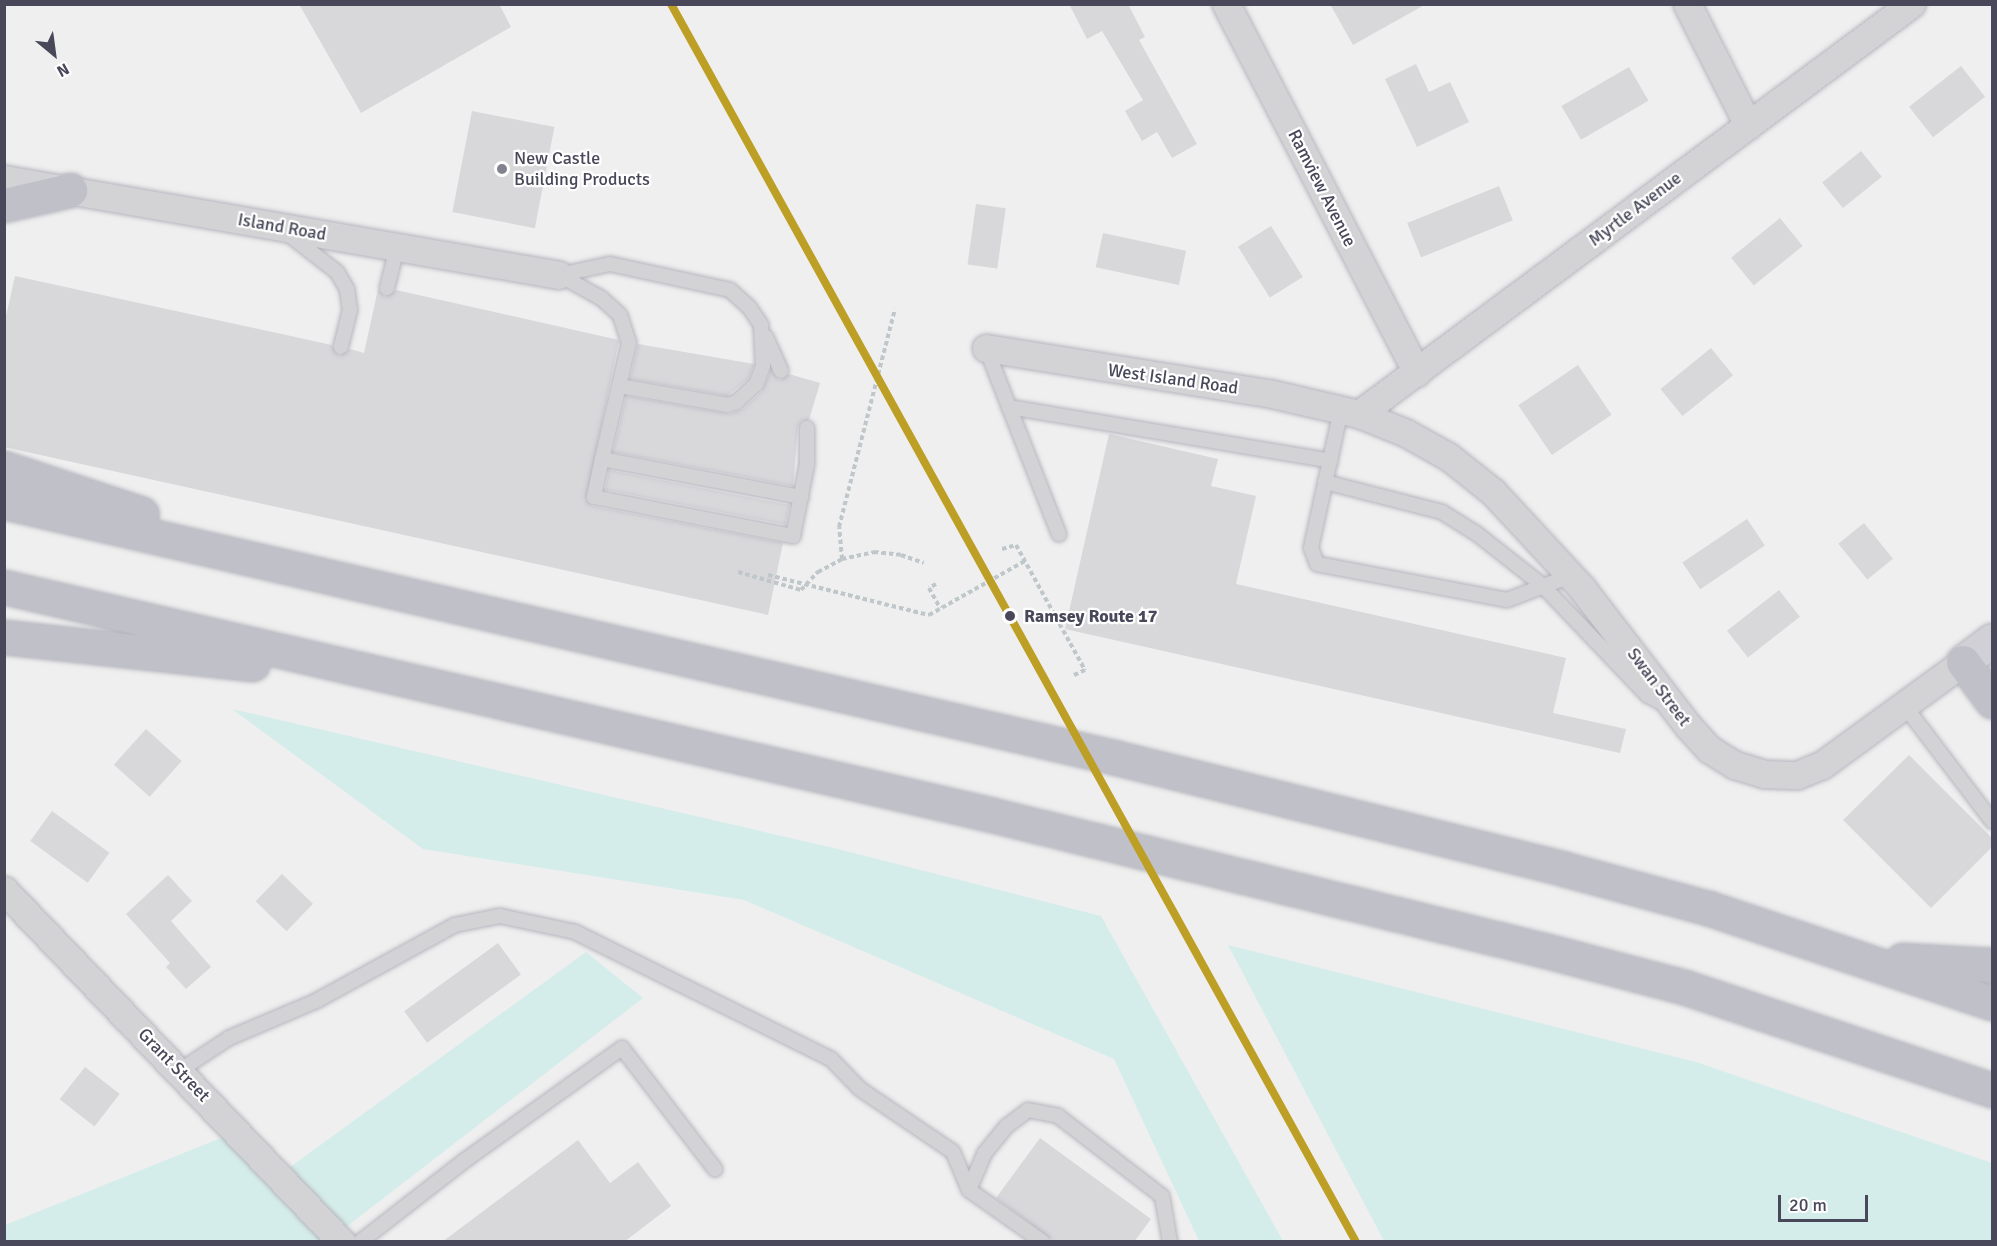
<!DOCTYPE html>
<html>
<head>
<meta charset="utf-8">
<style>
	body { margin:0 }
	#map { position:relative; width:1997px; height:1246px; overflow:hidden; background:#efefef; font-family:Signika,sans-serif }
	div>[style] { position:absolute }
	.green>* { inset:0; background:#d5edea }
	.building>* { inset:0; background:#d8d8db; transform-origin:0 0 }
	.path>* { height:4px; margin-top:-2px; transform-origin:0; background:repeating-linear-gradient(90deg,#bfc7ca 0 4.5px,transparent 0 7.5px) }
	.roads { filter:drop-shadow(0 0 2px #b5b5be) drop-shadow(0 0 2px #b5b5be) }
	.lane>* { height:14px; margin:-7px; padding:0 7px; transform-origin:7px; border-radius:7px; background:#d3d3d6 }
	.street>* { height:27px; margin:-13.5px; padding:0 13.5px; transform-origin:13.5px; border-radius:13.5px; background:#d3d3d6 }
	.secondary>* { height:33px; margin:-16.5px; padding:0 16.5px; transform-origin:16.5px; border-radius:16.5px; background:#d0d0d6 }
	.highway>* { height:33px; margin:-16.5px; padding:0 16.5px; transform-origin:16.5px; border-radius:16.5px; background:#c0c0c9 }
	.path-bridge>* { height:4px; margin-top:-2px; transform-origin:0; background:repeating-linear-gradient(90deg,#bfc7ca 0 4.5px,transparent 0 7.5px) }
	.rail-1>* { height:8px; margin:-4px; padding:0 4px; transform-origin:4px; border-radius:4px; background:#be9f25 }
	.dots>* { width:16px; height:16px; translate:-50% -50%; box-sizing:border-box; border:3px solid #fff; border-radius:50% }
	span { translate:-50% -50%; white-space:nowrap; text-align:center; line-height:1.15; -webkit-text-stroke:4.5px #fff; paint-order:stroke }
	.poi-label { font-size:18px; color:#48485a }
	.left { translate:0 -50%; text-align:left }
	.street-label { font-size:18px; color:#48485a }
	.stop-label { font-size:18px; color:#48485a; font-weight:700 }
	.frame { position:absolute; inset:0; border:6px solid #48485a; pointer-events:none }
	.north { position:absolute; left:24px; top:24px; width:60px; height:60px; -webkit-text-stroke:4px #fff; paint-order:stroke; rotate:151deg; font-size:16px; font-weight:700; line-height:24px; text-align:center; color:#48485a }
	.north::after { content:''; display:block; margin:auto; width:21px; height:27px; background:#48485a; clip-path:polygon(50% 0,100% 100%,50% 72%,0 100%) }
	.scale { position:absolute; left:1778px; top:1195px; width:90px; height:27px; box-sizing:border-box; border:3px solid #48485a; border-top:0; padding-left:8px; font-size:18px; line-height:21px; white-space:nowrap; color:#48485a; -webkit-text-stroke:4px #fff; paint-order:stroke }
</style>
</head>
<body>
<div id="map">
	<div class="green">
		<i style="clip-path:polygon(232px 709px,834px 848px,1101px 916px,1283px 1241px,1199px 1241px,1114px 1059px,744px 900px,423px 849px)"></i>
		<i style="clip-path:polygon(1228px 945px,1696px 1062px,1992px 1163px,1992px 1241px,1384px 1241px)"></i>
		<i style="clip-path:polygon(586px 952px,643px 998px,328px 1241px,5px 1242px,5px 1225px,248px 1127px,286px 1170px)"></i>
	</div>
	<div class="building">
		<i style="clip-path:polygon(299px 4px,499px 4px,511px 27px,361px 113px)"></i>
		<i style="clip-path:polygon(1069px 4px,1128px 4px,1145px 37px,1139px 40px,1197px 144px,1172px 158px,1157px 132px,1142px 141px,1125px 111px,1143px 100px,1102px 31px,1087px 39px)"></i>
		<i style="clip-path:polygon(1330px 4px,1426px 4px,1353px 45px)"></i>
		<i style="clip-path:polygon(1416px 64px,1429px 92px,1450px 82px,1469px 122px,1417px 147px,1385px 79px)"></i>
		<i style="left:1961px;top:66px;width:39px;height:66px;rotate:52deg"></i>
		<i style="left:1629px;top:67px;width:39px;height:78px;rotate:60deg"></i>
		<i style="left:472px;top:111px;width:84px;height:103px;rotate:11deg"></i>
		<i style="left:1861px;top:151px;width:33px;height:50px;rotate:51deg"></i>
		<i style="left:1499px;top:186px;width:37px;height:99px;rotate:68deg"></i>
		<i style="left:976px;top:204px;width:30px;height:61px;rotate:8deg"></i>
		<i style="left:1780px;top:218px;width:36px;height:63px;rotate:51deg"></i>
		<i style="left:1271px;top:226px;width:60px;height:39px;rotate:58deg"></i>
		<i style="left:1103px;top:233px;width:85px;height:35px;rotate:12deg"></i>
		<i style="clip-path:polygon(15px 276px,332px 345px,339px 356px,350px 349px,364px 353px,378px 289px,385px 297px,396px 290px,619px 340px,586px 500px,592px 506px,783px 543px,768px 615px,4px 447px,4px 325px)"></i>
		<i style="clip-path:polygon(638px 344px,754px 364px,754px 365px,748px 379px,727px 396px,630px 379px)"></i>
		<i style="left:1711px;top:348px;width:35px;height:65px;rotate:51deg"></i>
		<i style="left:1578px;top:365px;width:60px;height:72px;rotate:56deg"></i>
		<i style="clip-path:polygon(771px 370px,779px 380px,789px 374px,820px 383px,809px 420px,802px 421px,798px 427px,793px 486px,613px 452px,626px 396px,730px 414px,743px 409px,762px 391px)"></i>
		<i style="clip-path:polygon(1109px 434px,1218px 459px,1211px 486px,1256px 496px,1236px 584px,1566px 658px,1553px 713px,1626px 729px,1620px 753px,1065px 629px)"></i>
		<i style="left:609px;top:470px;width:184px;height:20px;rotate:11deg"></i>
		<i style="left:1747px;top:519px;width:32px;height:78px;rotate:56deg"></i>
		<i style="left:1864px;top:523px;width:46px;height:33px;rotate:51deg"></i>
		<i style="left:1779px;top:590px;width:34px;height:66px;rotate:52deg"></i>
		<i style="left:146px;top:729px;width:48px;height:48px;rotate:42deg"></i>
		<i style="clip-path:polygon(1909px 755px,1992px 838px,1992px 847px,1931px 908px,1843px 820px)"></i>
		<i style="left:52px;top:811px;width:71px;height:37px;rotate:36deg"></i>
		<i style="left:282px;top:874px;width:43px;height:38px;rotate:44deg"></i>
		<i style="clip-path:polygon(168px 875px,192px 901px,171px 921px,211px 967px,186px 989px,166px 967px,170px 963px,126px 914px)"></i>
		<i style="left:498px;top:943px;width:39px;height:116px;rotate:54deg"></i>
		<i style="left:85px;top:1067px;width:44px;height:41px;rotate:38deg"></i>
		<i style="clip-path:polygon(1040px 1138px,1151px 1219px,1134px 1242px,1055px 1242px,996px 1198px)"></i>
		<i style="clip-path:polygon(578px 1140px,610px 1183px,638px 1162px,671px 1206px,624px 1242px,442px 1242px)"></i>
	</div>
	<div class="path">
		<i style="left:1002px;top:549px;width:15px;rotate:-16deg"></i>
		<i style="left:1016px;top:545px;width:143px;rotate:61.1deg"></i>
		<i style="left:1085px;top:670px;width:14px;rotate:155deg"></i>
		<i style="left:842px;top:559px;width:32px;rotate:-95deg"></i>
		<i style="left:839px;top:527px;width:225px;rotate:-75.6deg"></i>
		<i style="left:738px;top:572px;width:66px;rotate:15.9deg"></i>
		<i style="left:801px;top:590px;width:25px;rotate:-47deg"></i>
		<i style="left:818px;top:572px;width:27px;rotate:-28deg"></i>
		<i style="left:842px;top:559px;width:33px;rotate:-12deg"></i>
		<i style="left:874px;top:552px;width:27px;rotate:6deg"></i>
		<i style="left:901px;top:555px;width:24px;rotate:19deg"></i>
		<i style="left:936px;top:584px;width:8px;rotate:150deg"></i>
		<i style="left:929px;top:588px;width:23px;rotate:61deg"></i>
	</div>
	<div class="roads">
		<div class="lane">
			<i style="left:288px;top:234px;width:62px;rotate:37.8deg"></i>
			<i style="left:337px;top:272px;width:20px;rotate:60deg"></i>
			<i style="left:347px;top:289px;width:21px;rotate:82deg"></i>
			<i style="left:350px;top:310px;width:38px;rotate:104deg"></i>
			<i style="left:610px;top:264px;width:123px;rotate:12.2deg"></i>
			<i style="left:730px;top:290px;width:25px;rotate:42deg"></i>
			<i style="left:749px;top:307px;width:22px;rotate:56deg"></i>
			<i style="left:761px;top:325px;width:41px;rotate:87.2deg"></i>
			<i style="left:763px;top:366px;width:19px;rotate:111deg"></i>
			<i style="left:756px;top:384px;width:26px;rotate:137deg"></i>
			<i style="left:737px;top:402px;width:9px;rotate:162deg"></i>
			<i style="left:728px;top:405px;width:111px;rotate:-170.1deg"></i>
			<i style="left:619px;top:386px;width:44px;rotate:-76.9deg"></i>
			<i style="left:629px;top:343px;width:29px;rotate:-108deg"></i>
			<i style="left:620px;top:315px;width:25px;rotate:-138deg"></i>
			<i style="left:601px;top:298px;width:48px;rotate:-151.3deg"></i>
			<i style="left:559px;top:275px;width:52px;rotate:-12.2deg"></i>
			<i style="left:387px;top:288px;width:41px;rotate:-76deg"></i>
			<i style="left:766px;top:337px;width:37px;rotate:66deg"></i>
			<i style="left:986px;top:348px;width:200px;rotate:68.6deg"></i>
			<i style="left:619px;top:386px;width:75px;rotate:103.1deg"></i>
			<i style="left:602px;top:459px;width:203px;rotate:10.8deg"></i>
			<i style="left:1009px;top:407px;width:326px;rotate:9.5deg"></i>
			<i style="left:1341px;top:410px;width:141px;rotate:102.3deg"></i>
			<i style="left:1311px;top:548px;width:17px;rotate:69deg"></i>
			<i style="left:1317px;top:564px;width:193px;rotate:10.7deg"></i>
			<i style="left:1507px;top:600px;width:67px;rotate:-20.9deg"></i>
			<i style="left:602px;top:459px;width:39px;rotate:102deg"></i>
			<i style="left:594px;top:497px;width:203px;rotate:11.1deg"></i>
			<i style="left:793px;top:536px;width:73px;rotate:-79deg"></i>
			<i style="left:807px;top:464px;width:36px;rotate:-90deg"></i>
			<i style="left:1325px;top:482px;width:121px;rotate:14.4deg"></i>
			<i style="left:1442px;top:512px;width:40px;rotate:32deg"></i>
			<i style="left:1476px;top:533px;width:85px;rotate:38.3deg"></i>
			<i style="left:1543px;top:586px;width:151px;rotate:46.3deg"></i>
			<i style="left:1647px;top:695px;width:18px;rotate:27deg"></i>
			<i style="left:1904px;top:705px;width:146px;rotate:52.8deg"></i>
			<i style="left:179px;top:1071px;width:60px;rotate:-33.4deg"></i>
			<i style="left:229px;top:1038px;width:95px;rotate:-23deg"></i>
			<i style="left:316px;top:1001px;width:158px;rotate:-28.7deg"></i>
			<i style="left:455px;top:925px;width:46px;rotate:-11.3deg"></i>
			<i style="left:500px;top:916px;width:77px;rotate:12deg"></i>
			<i style="left:575px;top:932px;width:286px;rotate:26.4deg"></i>
			<i style="left:831px;top:1059px;width:42px;rotate:46deg"></i>
			<i style="left:860px;top:1089px;width:112px;rotate:34.1deg"></i>
			<i style="left:953px;top:1152px;width:41px;rotate:67.2deg"></i>
			<i style="left:969px;top:1190px;width:90px;rotate:35.1deg"></i>
			<i style="left:969px;top:1190px;width:39px;rotate:-67deg"></i>
			<i style="left:984px;top:1154px;width:36px;rotate:-51deg"></i>
			<i style="left:1007px;top:1126px;width:26px;rotate:-37deg"></i>
			<i style="left:1028px;top:1110px;width:31px;rotate:11deg"></i>
			<i style="left:1058px;top:1116px;width:131px;rotate:37.6deg"></i>
			<i style="left:1162px;top:1196px;width:47px;rotate:80.1deg"></i>
			<i style="left:360px;top:1242px;width:132px;rotate:-37.9deg"></i>
			<i style="left:464px;top:1161px;width:194px;rotate:-35.6deg"></i>
			<i style="left:622px;top:1048px;width:153px;rotate:52.5deg"></i>
		</div>
		<div class="street">
			<i style="left:1226px;top:4px;width:415px;rotate:62.6deg"></i>
			<i style="left:1687px;top:4px;width:136px;rotate:63.2deg"></i>
			<i style="left:4px;top:179px;width:563px;rotate:9.81deg"></i>
			<i style="left:986px;top:348px;width:286px;rotate:9.1deg"></i>
			<i style="left:1268px;top:393px;width:93px;rotate:13deg"></i>
			<i style="left:1359px;top:414px;width:51px;rotate:22deg"></i>
			<i style="left:1406px;top:433px;width:49px;rotate:29.2deg"></i>
			<i style="left:1449px;top:457px;width:56px;rotate:38.5deg"></i>
			<i style="left:1493px;top:492px;width:129px;rotate:47.2deg"></i>
			<i style="left:1581px;top:587px;width:177px;rotate:52.4deg"></i>
			<i style="left:1689px;top:727px;width:30px;rotate:48deg"></i>
			<i style="left:1709px;top:749px;width:31px;rotate:32deg"></i>
			<i style="left:1735px;top:765px;width:30px;rotate:17deg"></i>
			<i style="left:1764px;top:774px;width:33px;rotate:2deg"></i>
			<i style="left:1797px;top:775px;width:27px;rotate:-22deg"></i>
			<i style="left:1822px;top:765px;width:175px;rotate:-36.1deg"></i>
			<i style="left:1359px;top:414px;width:688px;rotate:-36.6deg"></i>
			<i style="left:4px;top:890px;width:488px;rotate:46.2deg"></i>
		</div>
		<div class="secondary">
			<i style="left:1963px;top:662px;width:36px;rotate:-37deg"></i>
		</div>
		<div class="highway">
			<i style="left:4px;top:205px;width:68px;rotate:-12.8deg"></i>
			<i style="left:4px;top:468px;width:145px;rotate:18.4deg"></i>
			<i style="left:4px;top:502px;width:1142px;rotate:12.95deg"></i>
			<i style="left:1117px;top:758px;width:461px;rotate:13.9deg"></i>
			<i style="left:1564px;top:869px;width:149px;rotate:15.2deg"></i>
			<i style="left:1708px;top:908px;width:299px;rotate:18.5deg"></i>
			<i style="left:4px;top:587px;width:1014px;rotate:12.99deg"></i>
			<i style="left:992px;top:815px;width:567px;rotate:13.77deg"></i>
			<i style="left:1543px;top:950px;width:146px;rotate:14.7deg"></i>
			<i style="left:1684px;top:987px;width:325px;rotate:18.5deg"></i>
			<i style="left:4px;top:637px;width:250px;rotate:6.2deg"></i>
			<i style="left:1963px;top:662px;width:49px;rotate:53.4deg"></i>
			<i style="left:1902px;top:960px;width:90px;rotate:3.2deg"></i>
		</div>
	</div>
	<div class="path-bridge">
		<i style="left:768px;top:575px;width:166px;rotate:14deg"></i>
		<i style="left:929px;top:615px;width:110px;rotate:-29.4deg"></i>
	</div>
	<div class="rail-1">
		<i style="left:671px;top:4px;width:1415px;rotate:61.04deg"></i>
	</div>
	<div class="dots">
		<i style="left:502px;top:169px;background:#82828e"></i>
		<i style="left:1010px;top:616px;background:#48485a"></i>
	</div>
	<div class="poi-label">
		<span class="left" style="left:514px;top:169px">New Castle<br>Building Products</span>
	</div>
	<div class="street-label">
		<span style="left:1322px;top:188px;rotate:63deg">Ramview Avenue</span>
		<span style="left:1635px;top:209px;rotate:-37deg">Myrtle Avenue</span>
		<span style="left:282px;top:227px;rotate:10deg">Island Road</span>
		<span style="left:1173px;top:379px;rotate:8deg">West Island Road</span>
		<span style="left:1659px;top:687px;rotate:53deg">Swan Street</span>
		<span style="left:174px;top:1065px;rotate:46deg">Grant Street</span>
	</div>
	<div class="stop-label">
		<span class="left" style="left:1024px;top:616px">Ramsey Route 17</span>
	</div>
	<div class="frame"></div>
	<div class="north">N</div>
	<div class="scale">20 m</div>
</div>
</body>
</html>
